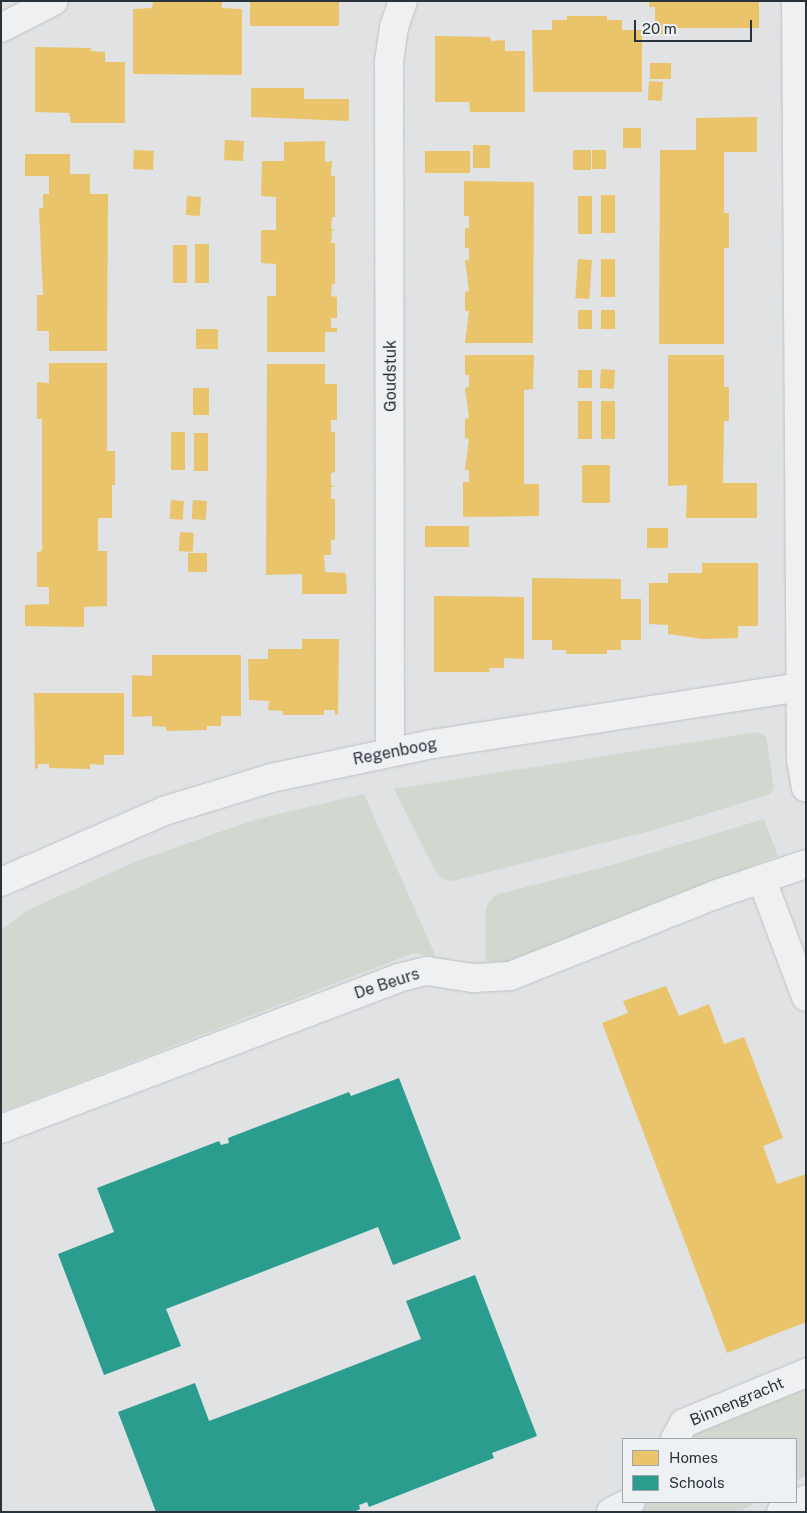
<!DOCTYPE html>
<html>
<head>
<meta charset="utf-8">
<style>
	body { margin:0 }
	#map { position:relative; width:807px; height:1513px; overflow:hidden; background:#e0e2e4; font-family:"Public Sans",sans-serif }
	div>[style] { position:absolute }
	.green>* { inset:0; background:#d2d8d0 }
	.homes>* { inset:0; background:#e9c46a; transform-origin:0 0 }
	.schools>* { inset:0; background:#2a9d8f }
	.roads { filter:drop-shadow(0 0 1px #bec0c2) drop-shadow(0 0 1px #bec0c2) }
	.street>* { height:28px; margin:-14px; padding:0 14px; transform-origin:14px; border-radius:14px; background:#eff0f2 }
	span { translate:-50% -50%; white-space:nowrap; text-align:center; line-height:1.15; -webkit-text-stroke:5px #eef1f4; paint-order:stroke }
	.street-label { font-size:16px; color:#29333b }
	.frame { position:absolute; inset:0; border:2px solid #29333b; pointer-events:none }
	.legend { position:absolute; left:622px; top:1438px; width:175px; height:65px; box-sizing:border-box; background:#eef1f4; border:1px solid #9fa5aa; margin:0; padding:6px 9px; list-style:none; font-size:15px; color:#29333b }
	.legend li { display:flex; align-items:center; gap:10px; height:25px }
	.legend b { width:25px; border:1px solid #9fa5aa }
	.scale { position:absolute; left:634px; top:20px; width:118px; height:22px; box-sizing:border-box; border:2px solid #29333b; border-top:0; padding-left:6px; font-size:15px; line-height:18px; white-space:nowrap; color:#29333b; -webkit-text-stroke:4px #eef1f4; paint-order:stroke }
</style>
</head>
<body>
<div id="map">
	<div class="green">
		<i style="clip-path:polygon(757px 732px,766px 737px,774px 788px,770px 794px,658px 829px,453px 881px,442px 879px,436px 872px,394px 789px)"></i>
		<i style="clip-path:polygon(364px 794px,436px 957px,414px 953px,1px 1112px,1px 930px,30px 909px,137px 861px,257px 819px)"></i>
		<i style="clip-path:polygon(764px 819px,778px 856px,509px 962px,487px 961px,485px 956px,486px 907px,495px 895px,604px 867px)"></i>
		<i style="clip-path:polygon(806px 1382px,806px 1475px,796px 1481px,796px 1439px,683px 1439px,688px 1431px)"></i>
		<i style="clip-path:polygon(648px 1502px,757px 1502px,739px 1512px,637px 1512px)"></i>
	</div>
	<div class="homes">
		<i style="clip-path:polygon(153px 1px,222px 1px,222px 8px,242px 9px,242px 75px,133px 74px,133px 9px,152px 8px)"></i>
		<i style="left:250px;top:1px;width:89px;height:25px"></i>
		<i style="clip-path:polygon(649px 1px,759px 1px,759px 28px,671px 28px,671px 34px,655px 34px,655px 7px,649px 7px)"></i>
		<i style="clip-path:polygon(567px 16px,607px 16px,607px 20px,622px 20px,622px 30px,642px 30px,642px 92px,533px 92px,532px 30px,552px 30px,552px 20px,567px 20px)"></i>
		<i style="clip-path:polygon(435px 36px,490px 37px,491px 41px,505px 40px,505px 51px,525px 51px,525px 112px,470px 112px,469px 102px,435px 102px)"></i>
		<i style="clip-path:polygon(35px 47px,91px 48px,91px 51px,105px 52px,105px 62px,125px 62px,125px 123px,71px 123px,69px 113px,35px 112px)"></i>
		<i style="left:650px;top:63px;width:21px;height:16px"></i>
		<i style="left:649px;top:81px;width:14px;height:19px;rotate:4deg"></i>
		<i style="clip-path:polygon(251px 88px,304px 88px,304px 99px,349px 99px,349px 121px,251px 117px)"></i>
		<i style="clip-path:polygon(757px 117px,757px 152px,724px 152px,724px 213px,729px 213px,729px 248px,724px 248px,724px 344px,659px 344px,660px 150px,696px 150px,696px 118px)"></i>
		<i style="left:623px;top:128px;width:18px;height:20px"></i>
		<i style="left:225px;top:140px;width:19px;height:20px;rotate:3deg"></i>
		<i style="clip-path:polygon(325px 141px,325px 162px,332px 161px,331px 176px,335px 176px,335px 217px,332px 217px,331px 229px,335px 229px,332px 231px,331px 243px,335px 243px,335px 284px,332px 284px,331px 296px,337px 297px,337px 318px,331px 318px,331px 328px,337px 328px,337px 332px,325px 332px,325px 352px,267px 352px,267px 296px,276px 296px,276px 264px,261px 263px,261px 230px,276px 230px,276px 197px,261px 196px,262px 161px,284px 161px,284px 142px)"></i>
		<i style="left:473px;top:145px;width:17px;height:23px"></i>
		<i style="left:134px;top:150px;width:20px;height:19px;rotate:3deg"></i>
		<i style="left:573px;top:150px;width:18px;height:20px"></i>
		<i style="left:606px;top:150px;width:19px;height:14px;rotate:90deg"></i>
		<i style="left:425px;top:151px;width:45px;height:22px"></i>
		<i style="clip-path:polygon(25px 154px,70px 154px,70px 174px,90px 174px,90px 194px,108px 194px,107px 351px,49px 351px,49px 331px,37px 331px,37px 295px,43px 295px,39px 208px,43px 208px,43px 194px,49px 194px,49px 176px,25px 176px)"></i>
		<i style="clip-path:polygon(464px 181px,534px 182px,533px 343px,465px 343px,469px 311px,465px 311px,465px 292px,469px 291px,465px 260px,469px 260px,469px 248px,465px 248px,465px 228px,469px 228px,469px 216px,464px 216px)"></i>
		<i style="left:601px;top:195px;width:14px;height:38px"></i>
		<i style="left:187px;top:196px;width:14px;height:19px;rotate:4deg"></i>
		<i style="left:578px;top:196px;width:14px;height:38px"></i>
		<i style="left:209px;top:244px;width:39px;height:14px;rotate:90deg"></i>
		<i style="left:173px;top:245px;width:14px;height:38px"></i>
		<i style="left:578px;top:259px;width:14px;height:39px;rotate:4deg"></i>
		<i style="left:615px;top:259px;width:38px;height:14px;rotate:90deg"></i>
		<i style="left:578px;top:310px;width:14px;height:19px"></i>
		<i style="left:601px;top:310px;width:14px;height:19px"></i>
		<i style="left:196px;top:329px;width:22px;height:20px"></i>
		<i style="clip-path:polygon(465px 355px,534px 355px,533px 389px,524px 390px,524px 484px,539px 484px,539px 516px,463px 517px,463px 482px,469px 482px,469px 470px,465px 470px,469px 439px,465px 438px,465px 419px,469px 418px,465px 388px,469px 387px,469px 375px,465px 375px)"></i>
		<i style="clip-path:polygon(668px 355px,724px 355px,724px 387px,729px 387px,729px 421px,724px 421px,723px 483px,757px 483px,757px 518px,686px 518px,687px 485px,668px 486px)"></i>
		<i style="clip-path:polygon(49px 363px,107px 363px,107px 451px,115px 451px,115px 485px,112px 485px,112px 518px,98px 518px,98px 551px,107px 551px,107px 606px,84px 607px,84px 627px,25px 626px,25px 605px,49px 604px,49px 587px,37px 587px,37px 552px,42px 551px,42px 419px,37px 419px,37px 382px,49px 383px)"></i>
		<i style="clip-path:polygon(267px 364px,325px 364px,325px 384px,337px 384px,337px 420px,331px 420px,331px 432px,335px 432px,335px 472px,331px 473px,331px 485px,335px 487px,331px 487px,331px 499px,335px 499px,335px 540px,331px 540px,331px 555px,324px 555px,325px 572px,346px 573px,347px 594px,302px 594px,302px 574px,266px 575px)"></i>
		<i style="left:601px;top:369px;width:14px;height:19px;rotate:4deg"></i>
		<i style="left:578px;top:370px;width:14px;height:18px"></i>
		<i style="left:193px;top:388px;width:16px;height:27px"></i>
		<i style="left:578px;top:401px;width:14px;height:38px"></i>
		<i style="left:601px;top:401px;width:14px;height:38px"></i>
		<i style="left:185px;top:432px;width:38px;height:14px;rotate:90deg"></i>
		<i style="left:194px;top:433px;width:14px;height:38px"></i>
		<i style="left:582px;top:465px;width:28px;height:38px"></i>
		<i style="left:171px;top:500px;width:13px;height:19px;rotate:4deg"></i>
		<i style="left:193px;top:500px;width:14px;height:19px;rotate:4deg"></i>
		<i style="left:425px;top:526px;width:44px;height:21px"></i>
		<i style="left:647px;top:528px;width:21px;height:20px"></i>
		<i style="left:180px;top:532px;width:14px;height:19px;rotate:4deg"></i>
		<i style="left:188px;top:553px;width:19px;height:19px"></i>
		<i style="clip-path:polygon(702px 563px,758px 563px,758px 626px,738px 626px,738px 638px,703px 639px,668px 634px,668px 625px,649px 624px,649px 583px,668px 583px,668px 573px,702px 573px)"></i>
		<i style="clip-path:polygon(532px 578px,621px 579px,621px 599px,641px 599px,641px 640px,621px 640px,621px 650px,607px 650px,607px 654px,566px 654px,566px 650px,552px 650px,552px 640px,532px 640px)"></i>
		<i style="clip-path:polygon(434px 596px,524px 597px,524px 659px,504px 658px,504px 668px,489px 668px,490px 672px,434px 672px)"></i>
		<i style="clip-path:polygon(302px 639px,339px 639px,338px 714px,335px 715px,335px 710px,324px 710px,324px 715px,283px 715px,283px 711px,268px 710px,269px 701px,249px 700px,248px 659px,268px 659px,268px 649px,302px 649px)"></i>
		<i style="clip-path:polygon(152px 655px,241px 655px,241px 716px,221px 716px,221px 726px,207px 726px,207px 730px,166px 731px,166px 727px,152px 726px,152px 716px,132px 717px,132px 675px,152px 676px)"></i>
		<i style="clip-path:polygon(34px 693px,124px 693px,124px 755px,104px 755px,104px 765px,90px 764px,90px 769px,49px 768px,49px 764px,38px 764px,38px 768px,35px 769px)"></i>
		<i style="clip-path:polygon(666px 986px,679px 1016px,709px 1004px,724px 1044px,744px 1037px,783px 1138px,763px 1146px,777px 1184px,806px 1174px,806px 1322px,727px 1353px,602px 1023px,628px 1013px,623px 1001px)"></i>
	</div>
	<div class="schools">
		<i style="clip-path:polygon(399px 1078px,461px 1239px,393px 1265px,378px 1227px,324px 1248px,166px 1309px,181px 1346px,104px 1375px,58px 1254px,114px 1232px,97px 1188px,219px 1141px,221px 1145px,229px 1143px,228px 1138px,349px 1092px,351px 1096px)"></i>
		<i style="clip-path:polygon(475px 1275px,537px 1436px,492px 1453px,494px 1458px,369px 1507px,367px 1502px,359px 1505px,360px 1509px,354px 1512px,156px 1512px,118px 1412px,195px 1383px,209px 1421px,262px 1401px,421px 1339px,406px 1301px)"></i>
	</div>
	<div class="roads">
		<div class="street">
			<i style="left:796px;top:1px;width:759px;rotate:89.62deg"></i>
			<i style="left:801px;top:760px;width:28px;rotate:80deg"></i>
			<i style="left:1px;top:28px;width:59px;rotate:-27deg"></i>
			<i style="left:390px;top:752px;width:690px;rotate:-90.08deg"></i>
			<i style="left:389px;top:62px;width:35px;rotate:-82deg"></i>
			<i style="left:394px;top:27px;width:28px;rotate:-71deg"></i>
			<i style="left:762px;top:880px;width:125px;rotate:69.4deg"></i>
			<i style="left:1px;top:882px;width:178px;rotate:-23.5deg"></i>
			<i style="left:164px;top:811px;width:112px;rotate:-17.1deg"></i>
			<i style="left:271px;top:778px;width:166px;rotate:-11.9deg"></i>
			<i style="left:433px;top:744px;width:377px;rotate:-8.8deg"></i>
			<i style="left:1px;top:1129px;width:425px;rotate:-20.8deg"></i>
			<i style="left:398px;top:978px;width:30px;rotate:-14deg"></i>
			<i style="left:427px;top:971px;width:47px;rotate:8.7deg"></i>
			<i style="left:473px;top:978px;width:37px;rotate:-3deg"></i>
			<i style="left:510px;top:976px;width:223px;rotate:-21.6deg"></i>
			<i style="left:717px;top:894px;width:94px;rotate:-18.6deg"></i>
			<i style="left:675px;top:1439px;width:18px;rotate:-61deg"></i>
			<i style="left:684px;top:1423px;width:132px;rotate:-22.3deg"></i>
			<i style="left:611px;top:1512px;width:22px;rotate:-27deg"></i>
			<i style="left:781px;top:1512px;width:28px;rotate:-27deg"></i>
		</div>
	</div>
	<div class="street-label">
		<span style="left:391px;top:376px;rotate:-90deg">Goudstuk</span>
		<span style="left:395px;top:752px;rotate:-11deg">Regenboog</span>
		<span style="left:387px;top:984px;rotate:-18deg">De Beurs</span>
		<span style="left:737px;top:1402px;rotate:-23deg">Binnengracht</span>
	</div>
	<div class="frame"></div>
	<ul class="legend">
	<li><b style="height:14px;background:#e9c46a"></b>Homes</li>
	<li><b style="height:14px;background:#2a9d8f"></b>Schools</li>
	</ul>
	<div class="scale">20 m</div>
</div>
</body>
</html>
